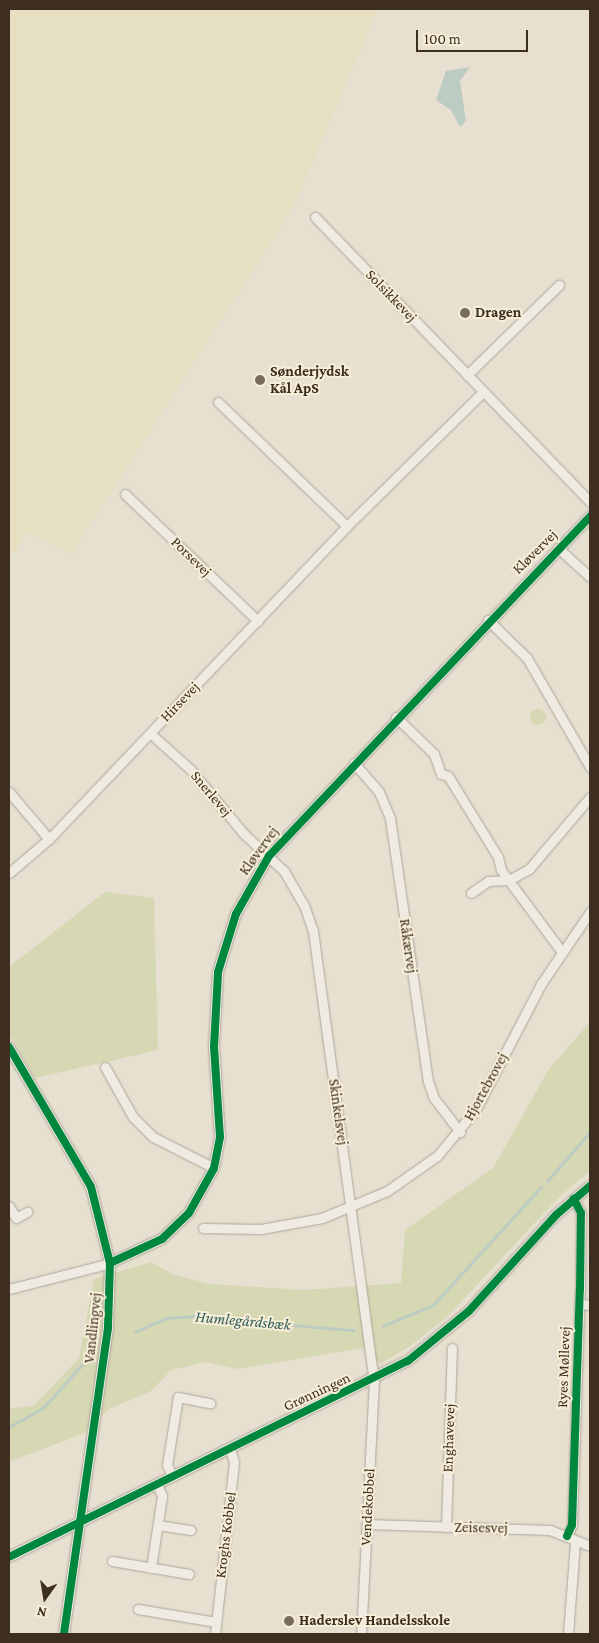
<!DOCTYPE html>
<html>
<head>
<meta charset="utf-8">
<style>
	body { margin:0 }
	#map { position:relative; width:599px; height:1643px; overflow:hidden; background:#e7e0d1; font-family:"Crimson Pro",serif }
	div>[style] { position:absolute }
	.farmland>* { inset:0; background:#e6dfc2 }
	.green>* { inset:0; background:#d6d7b3 }
	.round { border-radius:50% }
	.water>* { inset:0; background:#bcccc2 }
	.stream>* { height:2.5px; margin:-1.25px; padding:0 1.25px; transform-origin:1.25px; border-radius:1.25px; background:#bcccc2 }
	.roads { filter:drop-shadow(0 0 1px #ada599) drop-shadow(0 0 1px #ada599) }
	.minor>* { height:9px; margin:-4.5px; padding:0 4.5px; transform-origin:4.5px; border-radius:4.5px; background:#efebe3 }
	.tertiary>* { height:10px; margin:-5px; padding:0 5px; transform-origin:5px; border-radius:5px; background:#efebe3 }
	.cycleway>* { height:8px; margin:-4px; padding:0 4px; transform-origin:4px; border-radius:4px; background:#00873e }
	.dots>* { width:14px; height:14px; translate:-50% -50%; box-sizing:border-box; border:2px solid #f7eed8; border-radius:50% }
	span { translate:-50% -50%; white-space:nowrap; text-align:center; line-height:1.15; -webkit-text-stroke:4px #f7eed8; paint-order:stroke }
	.street-label { font-size:15px; color:#3d2e20 }
	.poi-label { font-size:15px; color:#3d2e20; font-weight:700 }
	.left { translate:0 -50%; text-align:left }
	.water-label { font-size:16px; color:#2f5d5a; font-style:italic }
	.frame { position:absolute; inset:0; border:10px solid #3d2e20; pointer-events:none }
	.north { position:absolute; left:20px; top:1573px; width:50px; height:50px; -webkit-text-stroke:4px #f7eed8; paint-order:stroke; rotate:193deg; font-size:14px; font-weight:700; line-height:20px; text-align:center; color:#3d2e20 }
	.north::after { content:''; display:block; margin:auto; width:18px; height:22px; background:#3d2e20; clip-path:polygon(50% 0,100% 100%,50% 72%,0 100%) }
	.scale { position:absolute; left:416px; top:30px; width:112px; height:22px; box-sizing:border-box; border:2px solid #3d2e20; border-top:0; padding-left:6px; font-size:15px; line-height:18px; white-space:nowrap; color:#3d2e20; -webkit-text-stroke:4px #f7eed8; paint-order:stroke }
</style>
</head>
<body>
<div id="map">
	<div class="farmland">
		<i style="clip-path:polygon(9px 9px,378px 9px,294px 206px,72px 553px,27px 532px,9px 561px)"></i>
	</div>
	<div class="green">
		<i class="round" style="left:530px;top:709px;width:16px;height:16px"></i>
		<i style="clip-path:polygon(105px 892px,154px 898px,158px 1050px,35px 1078px,9px 1034px,9px 967px)"></i>
		<i style="clip-path:polygon(590px 1022px,590px 1171px,558px 1198px,450px 1314px,410px 1346px,380px 1364px,363px 1348px,238px 1369px,206px 1362px,171px 1370px,151px 1391px,109px 1409px,82px 1434px,9px 1462px,9px 1409px,35px 1405px,79px 1358px,94px 1279px,151px 1262px,174px 1275px,210px 1284px,304px 1290px,401px 1283px,405px 1230px,493px 1168px,549px 1069px)"></i>
	</div>
	<div class="water">
		<i style="clip-path:polygon(470px 67px,460px 81px,466px 121px,460px 127px,451px 110px,436px 100px,446px 71px)"></i>
	</div>
	<div class="stream">
		<i style="left:547px;top:1181px;width:65px;rotate:-48.7deg"></i>
		<i style="left:383px;top:1326px;width:54px;rotate:-22.8deg"></i>
		<i style="left:433px;top:1305px;width:160px;rotate:-47.5deg"></i>
		<i style="left:135px;top:1332px;width:34px;rotate:-24deg"></i>
		<i style="left:166px;top:1318px;width:26px;rotate:-4deg"></i>
		<i style="left:192px;top:1316px;width:162px;rotate:5deg"></i>
		<i style="left:9px;top:1427px;width:38px;rotate:-29deg"></i>
		<i style="left:42px;top:1409px;width:76px;rotate:-47.7deg"></i>
	</div>
	<div class="roads">
		<div class="minor">
			<i style="left:315px;top:217px;width:396px;rotate:46deg"></i>
			<i style="left:467px;top:375px;width:129px;rotate:-44.4deg"></i>
			<i style="left:218px;top:402px;width:179px;rotate:43.9deg"></i>
			<i style="left:125px;top:494px;width:184px;rotate:43.7deg"></i>
			<i style="left:558px;top:548px;width:43px;rotate:42.2deg"></i>
			<i style="left:488px;top:620px;width:54px;rotate:44.3deg"></i>
			<i style="left:527px;top:658px;width:126px;rotate:60deg"></i>
			<i style="left:396px;top:717px;width:53px;rotate:44.2deg"></i>
			<i style="left:434px;top:754px;width:21px;rotate:71deg"></i>
			<i style="left:441px;top:774px;width:7px;rotate:16deg"></i>
			<i style="left:448px;top:776px;width:95px;rotate:58.3deg"></i>
			<i style="left:498px;top:857px;width:13px;rotate:77deg"></i>
			<i style="left:501px;top:870px;width:102px;rotate:53.4deg"></i>
			<i style="left:150px;top:733px;width:55px;rotate:42.1deg"></i>
			<i style="left:191px;top:770px;width:83px;rotate:50.4deg"></i>
			<i style="left:244px;top:834px;width:54px;rotate:42.8deg"></i>
			<i style="left:284px;top:871px;width:39px;rotate:60deg"></i>
			<i style="left:304px;top:905px;width:28px;rotate:71deg"></i>
			<i style="left:313px;top:931px;width:453px;rotate:82.3deg"></i>
			<i style="left:374px;top:1380px;width:254px;rotate:92.9deg"></i>
			<i style="left:354px;top:763px;width:38px;rotate:49deg"></i>
			<i style="left:379px;top:792px;width:28px;rotate:67deg"></i>
			<i style="left:390px;top:818px;width:266px;rotate:81.8deg"></i>
			<i style="left:428px;top:1081px;width:18px;rotate:71deg"></i>
			<i style="left:434px;top:1098px;width:43px;rotate:52.6deg"></i>
			<i style="left:9px;top:792px;width:62px;rotate:49.6deg"></i>
			<i style="left:9px;top:873px;width:52px;rotate:-40.4deg"></i>
			<i style="left:49px;top:839px;width:432px;rotate:-46.4deg"></i>
			<i style="left:347px;top:526px;width:191px;rotate:-44.6deg"></i>
			<i style="left:471px;top:893px;width:21px;rotate:-35deg"></i>
			<i style="left:488px;top:881px;width:21px;rotate:-3deg"></i>
			<i style="left:509px;top:880px;width:23px;rotate:-29deg"></i>
			<i style="left:529px;top:869px;width:94px;rotate:-49.7deg"></i>
			<i style="left:105px;top:1067px;width:57px;rotate:60.8deg"></i>
			<i style="left:133px;top:1117px;width:28px;rotate:45deg"></i>
			<i style="left:153px;top:1137px;width:68px;rotate:26.9deg"></i>
			<i style="left:9px;top:1206px;width:14px;rotate:60deg"></i>
			<i style="left:16px;top:1218px;width:13px;rotate:-29deg"></i>
			<i style="left:203px;top:1228px;width:58px;rotate:1deg"></i>
			<i style="left:261px;top:1229px;width:62px;rotate:-10.2deg"></i>
			<i style="left:322px;top:1218px;width:70px;rotate:-22.6deg"></i>
			<i style="left:387px;top:1191px;width:61px;rotate:-35deg"></i>
			<i style="left:437px;top:1156px;width:61px;rotate:-50.3deg"></i>
			<i style="left:476px;top:1109px;width:141px;rotate:-62.5deg"></i>
			<i style="left:541px;top:984px;width:87px;rotate:-55.8deg"></i>
			<i style="left:9px;top:1289px;width:104px;rotate:-14.4deg"></i>
			<i style="left:580px;top:1304px;width:10px;rotate:6deg"></i>
			<i style="left:172px;top:1476px;width:12px;rotate:-114deg"></i>
			<i style="left:167px;top:1465px;width:69px;rotate:-80.8deg"></i>
			<i style="left:178px;top:1397px;width:33px;rotate:11deg"></i>
			<i style="left:367px;top:1524px;width:183px;rotate:1.9deg"></i>
			<i style="left:550px;top:1530px;width:43px;rotate:21.8deg"></i>
			<i style="left:158px;top:1525px;width:33px;rotate:9deg"></i>
			<i style="left:446px;top:1527px;width:179px;rotate:-88.1deg"></i>
			<i style="left:567px;top:1536px;width:12px;rotate:-66deg"></i>
			<i style="left:572px;top:1525px;width:235px;rotate:-88.1deg"></i>
			<i style="left:580px;top:1290px;width:77px;rotate:-89.3deg"></i>
			<i style="left:581px;top:1213px;width:16px;rotate:-117deg"></i>
			<i style="left:112px;top:1561px;width:78px;rotate:9.6deg"></i>
			<i style="left:151px;top:1568px;width:73px;rotate:-81.3deg"></i>
			<i style="left:162px;top:1496px;width:13px;rotate:-113deg"></i>
			<i style="left:138px;top:1609px;width:79px;rotate:9.5deg"></i>
			<i style="left:215px;top:1634px;width:173px;rotate:-83.7deg"></i>
			<i style="left:234px;top:1462px;width:14px;rotate:-107deg"></i>
			<i style="left:568px;top:1634px;width:91px;rotate:-85.6deg"></i>
		</div>
		<div class="tertiary">
			<i style="left:9px;top:1047px;width:162px;rotate:59.6deg"></i>
			<i style="left:91px;top:1187px;width:78px;rotate:76deg"></i>
			<i style="left:110px;top:1263px;width:65px;rotate:91.8deg"></i>
			<i style="left:108px;top:1328px;width:309px;rotate:98.2deg"></i>
			<i style="left:110px;top:1263px;width:57px;rotate:-24.8deg"></i>
			<i style="left:162px;top:1239px;width:37px;rotate:-44deg"></i>
			<i style="left:189px;top:1213px;width:51px;rotate:-60.9deg"></i>
			<i style="left:214px;top:1168px;width:32px;rotate:-79deg"></i>
			<i style="left:220px;top:1137px;width:90px;rotate:-93.8deg"></i>
			<i style="left:214px;top:1047px;width:75px;rotate:-86.9deg"></i>
			<i style="left:218px;top:972px;width:61px;rotate:-72.8deg"></i>
			<i style="left:236px;top:914px;width:67px;rotate:-60.4deg"></i>
			<i style="left:269px;top:856px;width:468px;rotate:-46.6deg"></i>
			<i style="left:9px;top:1557px;width:445px;rotate:-26.2deg"></i>
			<i style="left:408px;top:1361px;width:79px;rotate:-39.3deg"></i>
			<i style="left:469px;top:1311px;width:130px;rotate:-47.8deg"></i>
			<i style="left:556px;top:1215px;width:45px;rotate:-40.5deg"></i>
		</div>
	</div>
	<div class="cycleway">
		<i style="left:9px;top:1047px;width:162px;rotate:59.6deg"></i>
		<i style="left:91px;top:1187px;width:78px;rotate:76deg"></i>
		<i style="left:110px;top:1263px;width:65px;rotate:91.8deg"></i>
		<i style="left:108px;top:1328px;width:309px;rotate:98.2deg"></i>
		<i style="left:110px;top:1263px;width:57px;rotate:-24.8deg"></i>
		<i style="left:162px;top:1239px;width:37px;rotate:-44deg"></i>
		<i style="left:189px;top:1213px;width:51px;rotate:-60.9deg"></i>
		<i style="left:214px;top:1168px;width:32px;rotate:-79deg"></i>
		<i style="left:220px;top:1137px;width:90px;rotate:-93.8deg"></i>
		<i style="left:214px;top:1047px;width:75px;rotate:-86.9deg"></i>
		<i style="left:218px;top:972px;width:61px;rotate:-72.8deg"></i>
		<i style="left:236px;top:914px;width:67px;rotate:-60.4deg"></i>
		<i style="left:269px;top:856px;width:468px;rotate:-46.6deg"></i>
		<i style="left:567px;top:1536px;width:12px;rotate:-66deg"></i>
		<i style="left:572px;top:1525px;width:235px;rotate:-88.1deg"></i>
		<i style="left:580px;top:1290px;width:77px;rotate:-89.3deg"></i>
		<i style="left:581px;top:1213px;width:16px;rotate:-117deg"></i>
		<i style="left:9px;top:1557px;width:445px;rotate:-26.2deg"></i>
		<i style="left:408px;top:1361px;width:79px;rotate:-39.3deg"></i>
		<i style="left:469px;top:1311px;width:130px;rotate:-47.8deg"></i>
		<i style="left:556px;top:1215px;width:45px;rotate:-40.5deg"></i>
	</div>
	<div class="dots">
		<i style="left:465px;top:313px;background:#786c5e"></i>
		<i style="left:260px;top:380px;background:#786c5e"></i>
		<i style="left:289px;top:1621px;background:#786c5e"></i>
	</div>
	<div class="street-label">
		<span style="left:391px;top:296px;rotate:46deg">Solsikkevej</span>
		<span style="left:535px;top:552px;rotate:-45deg">Kløvervej</span>
		<span style="left:191px;top:557px;rotate:44deg">Porsevej</span>
		<span style="left:180px;top:702px;rotate:-46deg">Hirsevej</span>
		<span style="left:211px;top:794px;rotate:50deg">Snerlevej</span>
		<span style="left:259px;top:851px;rotate:-54deg">Kløvervej</span>
		<span style="left:408px;top:946px;rotate:82deg">Råkærvej</span>
		<span style="left:486px;top:1087px;rotate:-61deg">Hjortebrovej</span>
		<span style="left:338px;top:1112px;rotate:82deg">Skinkelsvej</span>
		<span style="left:93px;top:1328px;rotate:-84deg">Vandlingvej</span>
		<span style="left:564px;top:1367px;rotate:-88deg">Ryes Møllevej</span>
		<span style="left:317px;top:1392px;rotate:-25deg">Grønningen</span>
		<span style="left:449px;top:1438px;rotate:-88deg">Enghavevej</span>
		<span style="left:368px;top:1507px;rotate:-87deg">Vendekobbel</span>
		<span style="left:481px;top:1528px;rotate:1deg">Zeisesvej</span>
		<span style="left:226px;top:1535px;rotate:-83deg">Kroghs Kobbel</span>
	</div>
	<div class="poi-label">
		<span class="left" style="left:475px;top:313px">Dragen</span>
		<span class="left" style="left:270px;top:380px">Sønderjydsk<br>Kål ApS</span>
		<span class="left" style="left:299px;top:1621px">Haderslev Handelsskole</span>
	</div>
	<div class="water-label">
		<span style="left:243px;top:1321px;rotate:5deg">Humlegårdsbæk</span>
	</div>
	<div class="frame"></div>
	<div class="north">N</div>
	<div class="scale">100 m</div>
</div>
</body>
</html>
